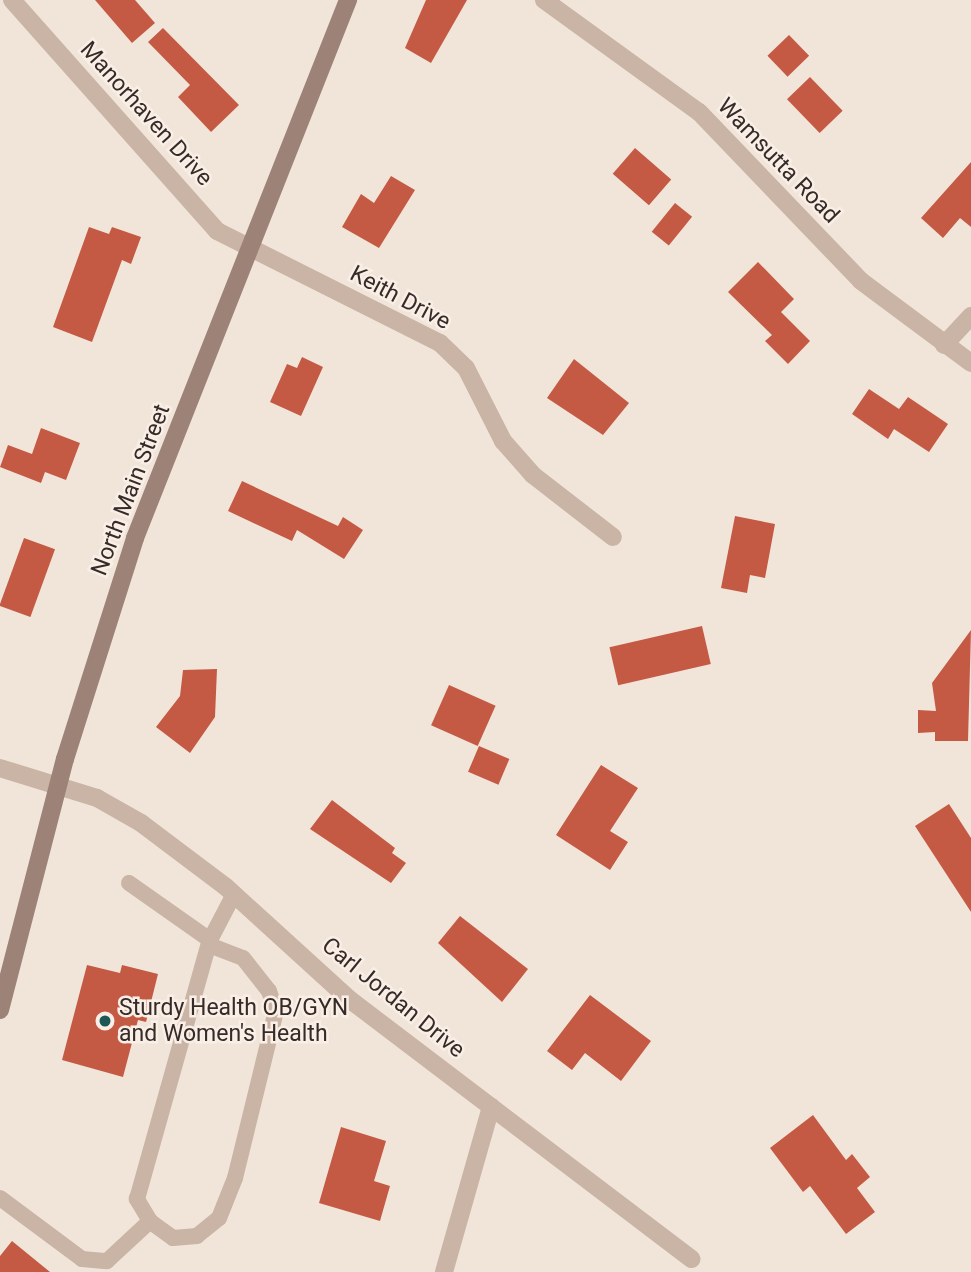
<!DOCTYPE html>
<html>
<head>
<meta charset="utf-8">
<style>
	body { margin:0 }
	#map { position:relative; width:971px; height:1272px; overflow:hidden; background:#f1e5da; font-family:Roboto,sans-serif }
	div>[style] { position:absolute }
	.building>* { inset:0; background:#c55a44; transform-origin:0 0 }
	.lane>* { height:16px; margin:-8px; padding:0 8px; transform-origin:8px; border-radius:8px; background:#c9b4a6 }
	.street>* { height:18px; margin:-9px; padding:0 9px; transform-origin:9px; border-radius:9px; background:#c9b4a6 }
	.secondary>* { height:18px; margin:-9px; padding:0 9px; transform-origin:9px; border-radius:9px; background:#9d8278 }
	.dots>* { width:19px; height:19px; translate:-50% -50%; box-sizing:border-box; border:4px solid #f9efe7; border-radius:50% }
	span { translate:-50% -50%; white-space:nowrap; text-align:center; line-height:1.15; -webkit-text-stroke:5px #f9efe7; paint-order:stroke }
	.street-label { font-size:23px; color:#362b27 }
	.poi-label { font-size:23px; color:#362b27 }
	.left { translate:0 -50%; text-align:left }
</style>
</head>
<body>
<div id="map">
	<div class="building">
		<i style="clip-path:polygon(95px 0,135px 0,155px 23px,132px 43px)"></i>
		<i style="clip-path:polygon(426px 0,467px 0,431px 63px,405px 48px)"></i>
		<i style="clip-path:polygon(163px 28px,239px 105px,211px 132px,178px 97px,190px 85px,148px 42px)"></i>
		<i style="left:789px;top:35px;width:29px;height:30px;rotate:46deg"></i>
		<i style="left:810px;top:77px;width:47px;height:32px;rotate:46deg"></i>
		<i style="left:635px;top:148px;width:48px;height:34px;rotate:41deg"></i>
		<i style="clip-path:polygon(971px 162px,971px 227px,960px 218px,943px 238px,921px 218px)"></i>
		<i style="clip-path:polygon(391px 176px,415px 190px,379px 248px,342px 227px,361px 194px,374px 203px)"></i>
		<i style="left:675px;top:203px;width:22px;height:37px;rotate:39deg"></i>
		<i style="clip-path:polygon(89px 227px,109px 234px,112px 227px,141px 237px,131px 264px,122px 260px,92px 342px,53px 327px)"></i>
		<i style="clip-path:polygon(758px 262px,794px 299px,781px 312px,810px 341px,788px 364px,765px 341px,772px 335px,728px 292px)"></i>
		<i style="clip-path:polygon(302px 357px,323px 367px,301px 416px,270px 402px,287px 364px,297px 368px)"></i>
		<i style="clip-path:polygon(574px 359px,629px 403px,603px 435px,547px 398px)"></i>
		<i style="clip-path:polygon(869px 389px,899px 409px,908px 397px,948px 424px,929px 452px,894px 429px,888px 439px,852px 414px)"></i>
		<i style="clip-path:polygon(41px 428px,80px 443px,66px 480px,45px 472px,41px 483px,0 467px,8px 445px,32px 454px)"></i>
		<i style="clip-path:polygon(242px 481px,338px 526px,343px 517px,363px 530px,344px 559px,297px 530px,292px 541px,228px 511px)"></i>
		<i style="clip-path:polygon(735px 516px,775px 524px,765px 578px,750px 575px,747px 593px,721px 588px)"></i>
		<i style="left:24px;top:538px;width:33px;height:72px;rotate:20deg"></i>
		<i style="left:702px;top:626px;width:39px;height:95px;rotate:77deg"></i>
		<i style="clip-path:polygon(971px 630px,968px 741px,935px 741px,935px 732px,918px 733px,918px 710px,936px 711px,932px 683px)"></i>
		<i style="clip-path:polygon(217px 669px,215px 717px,190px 753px,156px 727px,180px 696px,183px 670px)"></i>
		<i style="left:449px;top:685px;width:51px;height:44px;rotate:24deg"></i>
		<i style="left:479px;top:746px;width:33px;height:28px;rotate:23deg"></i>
		<i style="clip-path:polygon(601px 765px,638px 788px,610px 831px,628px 842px,610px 870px,556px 835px)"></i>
		<i style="clip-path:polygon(332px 800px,395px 848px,392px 853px,406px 863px,391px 883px,310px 829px)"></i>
		<i style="clip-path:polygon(949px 804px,971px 838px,971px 912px,915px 826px)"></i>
		<i style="clip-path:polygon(460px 916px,528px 969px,502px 1002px,438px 943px)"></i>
		<i style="clip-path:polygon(87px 965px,120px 973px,122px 965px,158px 974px,146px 1022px,138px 1020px,123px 1077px,62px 1060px)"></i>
		<i style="clip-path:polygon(590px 995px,651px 1041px,621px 1081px,585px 1053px,572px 1070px,547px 1051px)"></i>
		<i style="clip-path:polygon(813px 1115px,846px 1160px,852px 1154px,870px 1177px,857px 1188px,875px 1212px,846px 1234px,810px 1186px,803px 1192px,770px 1148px)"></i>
		<i style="clip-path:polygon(341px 1127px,386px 1141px,374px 1181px,390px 1186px,380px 1221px,319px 1203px)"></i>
		<i style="clip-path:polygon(12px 1241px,50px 1272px,0 1272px,0 1256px)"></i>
	</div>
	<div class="lane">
		<i style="left:129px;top:883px;width:99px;rotate:35.1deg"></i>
		<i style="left:209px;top:945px;width:36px;rotate:21deg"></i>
		<i style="left:243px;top:958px;width:42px;rotate:51.8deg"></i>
		<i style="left:269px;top:991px;width:21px;rotate:71deg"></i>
		<i style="left:276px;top:1011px;width:172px;rotate:103.8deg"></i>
		<i style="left:235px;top:1178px;width:43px;rotate:111.8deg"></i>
		<i style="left:219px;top:1218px;width:28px;rotate:141deg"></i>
		<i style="left:197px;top:1236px;width:24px;rotate:175deg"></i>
		<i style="left:173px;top:1238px;width:29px;rotate:-144deg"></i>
		<i style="left:150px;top:1221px;width:26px;rotate:-121deg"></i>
		<i style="left:137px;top:1199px;width:269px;rotate:-74.3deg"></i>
		<i style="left:210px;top:940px;width:52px;rotate:-62.4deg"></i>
		<i style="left:0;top:1198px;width:102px;rotate:36.6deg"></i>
		<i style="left:82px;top:1259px;width:25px;rotate:5deg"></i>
		<i style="left:107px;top:1261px;width:59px;rotate:-42.9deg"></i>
	</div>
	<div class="street">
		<i style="left:12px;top:0;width:309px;rotate:48.4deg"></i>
		<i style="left:217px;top:231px;width:250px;rotate:26.7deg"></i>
		<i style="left:440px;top:343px;width:36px;rotate:44deg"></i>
		<i style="left:466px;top:368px;width:82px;rotate:63.1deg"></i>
		<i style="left:503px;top:441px;width:45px;rotate:48.6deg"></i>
		<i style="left:533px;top:475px;width:101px;rotate:37.8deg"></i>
		<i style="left:544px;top:0;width:191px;rotate:35.9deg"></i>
		<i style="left:699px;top:112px;width:234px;rotate:46.2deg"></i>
		<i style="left:861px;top:281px;width:137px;rotate:36.7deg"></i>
		<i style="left:944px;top:345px;width:40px;rotate:-47deg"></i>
		<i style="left:0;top:768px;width:102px;rotate:17.2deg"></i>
		<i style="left:97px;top:798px;width:51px;rotate:29.6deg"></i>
		<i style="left:141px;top:823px;width:106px;rotate:37deg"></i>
		<i style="left:226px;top:887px;width:166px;rotate:42.3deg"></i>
		<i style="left:349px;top:999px;width:430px;rotate:37.2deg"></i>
		<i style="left:444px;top:1272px;width:172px;rotate:-74.1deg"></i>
	</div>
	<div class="secondary">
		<i style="left:0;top:1010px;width:259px;rotate:-75.5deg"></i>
		<i style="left:65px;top:759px;width:232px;rotate:-72.4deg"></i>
		<i style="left:135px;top:538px;width:579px;rotate:-68.4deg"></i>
	</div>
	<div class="dots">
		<i style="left:105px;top:1021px;background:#1d5756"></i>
	</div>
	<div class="street-label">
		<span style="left:146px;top:114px;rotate:48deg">Manorhaven Drive</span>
		<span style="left:778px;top:161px;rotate:46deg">Wamsutta Road</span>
		<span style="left:400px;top:298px;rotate:28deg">Keith Drive</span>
		<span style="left:131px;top:490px;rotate:-69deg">North Main Street</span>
		<span style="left:393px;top:998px;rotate:39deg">Carl Jordan Drive</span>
	</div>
	<div class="poi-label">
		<span class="left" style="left:119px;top:1021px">Sturdy Health OB/GYN<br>and Women's Health</span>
	</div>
</div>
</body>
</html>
